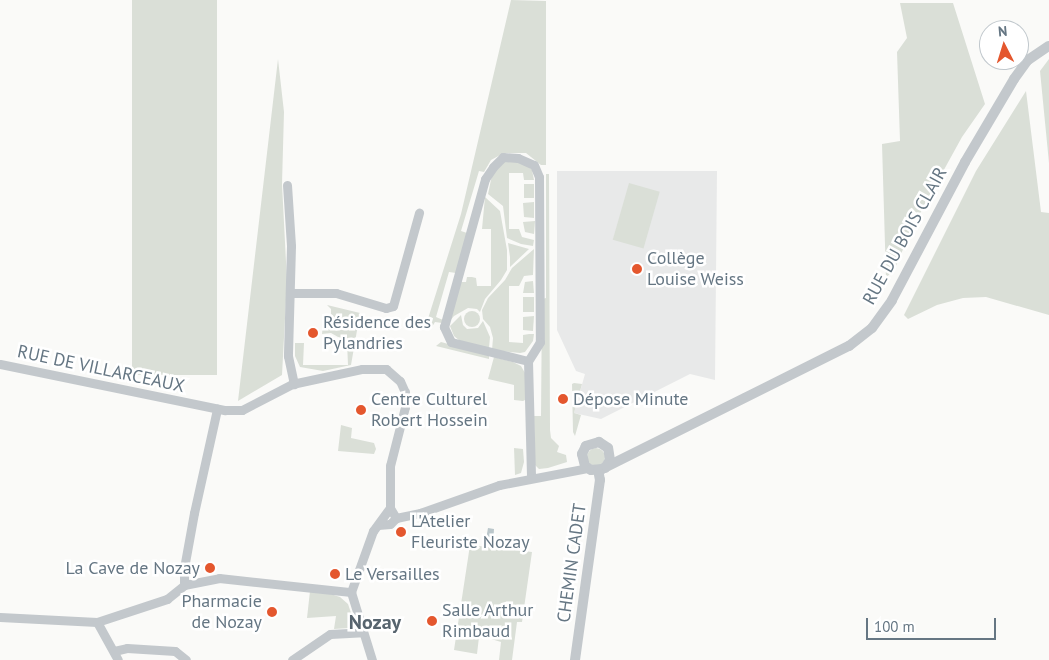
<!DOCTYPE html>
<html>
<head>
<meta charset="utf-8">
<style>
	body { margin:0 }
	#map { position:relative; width:1049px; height:660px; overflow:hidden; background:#fafaf8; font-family:"PT Sans",sans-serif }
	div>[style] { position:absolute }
	.built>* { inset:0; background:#e8e9e9 }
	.green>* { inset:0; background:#dadfd7; transform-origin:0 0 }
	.round { border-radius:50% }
	.water>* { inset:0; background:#bbc7cb }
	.minor>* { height:9px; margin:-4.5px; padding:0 4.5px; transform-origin:4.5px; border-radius:4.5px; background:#c3c8cc }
	.tertiary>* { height:10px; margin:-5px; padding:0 5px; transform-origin:5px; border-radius:5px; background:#c3c8cc }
	.dots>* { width:14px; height:14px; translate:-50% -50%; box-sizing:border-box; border:2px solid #fff; border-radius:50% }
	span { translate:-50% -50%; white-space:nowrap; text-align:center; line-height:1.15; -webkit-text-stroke:5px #fff; paint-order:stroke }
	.street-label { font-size:18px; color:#657683 }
	.poi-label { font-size:18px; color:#657683 }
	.left { translate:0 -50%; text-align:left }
	.right { translate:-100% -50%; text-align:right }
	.quarter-label { font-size:20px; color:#57646e; font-weight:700 }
	.north { position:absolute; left:979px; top:20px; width:50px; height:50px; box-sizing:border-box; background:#fff; border:1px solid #c1c8cd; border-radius:50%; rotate:355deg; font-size:14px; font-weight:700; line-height:20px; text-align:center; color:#657683 }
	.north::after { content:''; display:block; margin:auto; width:18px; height:22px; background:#e4572e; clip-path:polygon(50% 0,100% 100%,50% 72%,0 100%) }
	.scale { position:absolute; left:866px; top:618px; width:130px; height:22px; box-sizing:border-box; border:2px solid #657683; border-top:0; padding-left:6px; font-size:15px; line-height:18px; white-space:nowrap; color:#657683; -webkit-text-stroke:4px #fff; paint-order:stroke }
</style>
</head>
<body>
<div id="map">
	<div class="built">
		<i style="clip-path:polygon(557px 171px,717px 171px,715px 380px,690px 374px,601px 419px,574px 413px,585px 374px,576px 371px,557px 330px)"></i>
	</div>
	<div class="green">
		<i style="left:132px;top:0;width:85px;height:375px"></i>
		<i style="clip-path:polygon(511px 0,546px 1px,546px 165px,541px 165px,526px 153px,504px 153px,491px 160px,484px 172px,479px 171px,461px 231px,467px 233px,456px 273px,449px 272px,436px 317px,443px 320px,442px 323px,435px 322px,432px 327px,426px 325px,461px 214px)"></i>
		<i style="clip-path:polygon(900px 3px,953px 3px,985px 104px,962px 137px,913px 226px,895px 268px,886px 278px,882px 144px,900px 141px,897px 52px,907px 38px)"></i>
		<i style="clip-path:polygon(278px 59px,284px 112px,282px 184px,287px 281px,282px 375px,238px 401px)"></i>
		<i style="clip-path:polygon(1049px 59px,1049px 163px,1040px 71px)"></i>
		<i style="clip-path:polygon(1026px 91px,1041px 212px,1049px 213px,1049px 315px,986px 297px,963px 298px,937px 305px,908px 319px,904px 315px,976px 171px)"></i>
		<i style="clip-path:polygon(508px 159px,526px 164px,532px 170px,534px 180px,524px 180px,523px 173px,509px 173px,509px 229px,519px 229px,522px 237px,534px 240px,533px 246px,521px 244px,507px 238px,503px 206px,488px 194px,492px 175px,498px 166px)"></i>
		<i style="clip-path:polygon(546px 174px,549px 174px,550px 430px,551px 438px,559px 446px,557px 452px,566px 455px,567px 462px,548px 468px,539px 469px,535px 465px,534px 416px,541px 416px,542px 299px,546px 298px)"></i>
		<i style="left:629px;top:183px;width:32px;height:59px;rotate:16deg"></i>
		<i style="left:524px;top:184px;width:10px;height:14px"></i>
		<i style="clip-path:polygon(485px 197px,500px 211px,507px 250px,507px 270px,501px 280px,485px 299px,480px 312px,477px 309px,468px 308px,454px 316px,449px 322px,461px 282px,466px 282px,467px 277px,472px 277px,476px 278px,477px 286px,491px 286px,491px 229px,482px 229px)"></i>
		<i style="clip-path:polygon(534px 202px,534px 218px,524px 217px,523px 203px)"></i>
		<i style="clip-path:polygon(535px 221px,534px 234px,525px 232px,523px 222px)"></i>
		<i style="clip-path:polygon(508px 243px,529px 249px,510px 267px,510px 257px)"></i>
		<i style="clip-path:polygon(534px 249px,533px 275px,524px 276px,519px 286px,509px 286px,509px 342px,523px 343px,523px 335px,529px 334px,534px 334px,533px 341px,525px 352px,520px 353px,492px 350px,493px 338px,490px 327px,483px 319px,482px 310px,488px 298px,505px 280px,512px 268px)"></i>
		<i style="clip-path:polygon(533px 281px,534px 293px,523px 293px,525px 282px)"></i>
		<i style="left:534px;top:297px;width:15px;height:11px;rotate:90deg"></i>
		<i style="clip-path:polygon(327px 305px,360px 313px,351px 365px,323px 371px,300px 367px,295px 356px,295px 343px,304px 343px,303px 365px,348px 365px,347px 342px,331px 333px,322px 334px,323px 323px,331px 318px,331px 309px)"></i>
		<i class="round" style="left:464px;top:311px;width:16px;height:16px"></i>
		<i style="clip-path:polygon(461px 315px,463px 325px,467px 329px,478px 328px,483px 321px,490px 337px,489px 348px,460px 341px,454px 336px,450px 326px)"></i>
		<i style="clip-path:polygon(534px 316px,533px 331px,523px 330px,523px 317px)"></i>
		<i style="clip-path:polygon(441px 342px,489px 355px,489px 359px,436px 346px)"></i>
		<i style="clip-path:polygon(494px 357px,513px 362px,521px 366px,525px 373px,525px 400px,523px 401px,514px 400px,514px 385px,488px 379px)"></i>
		<i style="clip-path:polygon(574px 383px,582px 384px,574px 413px,581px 415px,575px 436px,573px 432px,572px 384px)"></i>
		<i style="clip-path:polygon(341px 425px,352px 428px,351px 438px,374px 443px,376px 449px,374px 454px,338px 451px)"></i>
		<i class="round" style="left:587px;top:448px;width:18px;height:18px"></i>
		<i style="clip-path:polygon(514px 448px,523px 449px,524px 462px,521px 473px,515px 475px)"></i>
		<i style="clip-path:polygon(470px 545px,532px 552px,522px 622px,517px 622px,512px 660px,499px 660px,501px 642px,488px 638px,479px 637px,477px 654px,454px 650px)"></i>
		<i style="clip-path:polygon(310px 591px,324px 592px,340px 597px,348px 604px,354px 622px,349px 628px,334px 629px,336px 616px,307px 618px)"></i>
	</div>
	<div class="water">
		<i style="clip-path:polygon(488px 528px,494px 529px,493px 546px,485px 545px)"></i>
	</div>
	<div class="minor">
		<i style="left:287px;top:185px;width:61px;rotate:86.2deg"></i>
		<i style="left:291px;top:246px;width:110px;rotate:91.6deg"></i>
		<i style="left:288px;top:356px;width:29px;rotate:78deg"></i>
		<i style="left:290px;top:293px;width:46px"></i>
		<i style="left:336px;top:293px;width:52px;rotate:16.7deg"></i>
		<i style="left:386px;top:308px;width:7px;rotate:-16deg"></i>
		<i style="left:393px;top:306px;width:97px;rotate:-74.4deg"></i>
		<i style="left:528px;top:361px;width:79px;rotate:-166.1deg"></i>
		<i style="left:451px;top:342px;width:17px;rotate:-115deg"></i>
		<i style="left:444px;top:327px;width:154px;rotate:-74.5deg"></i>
		<i style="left:485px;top:179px;width:14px;rotate:-56deg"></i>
		<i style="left:493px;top:167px;width:14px;rotate:-45deg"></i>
		<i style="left:503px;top:157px;width:15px;rotate:4deg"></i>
		<i style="left:518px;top:158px;width:17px;rotate:24deg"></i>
		<i style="left:534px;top:165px;width:13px;rotate:67deg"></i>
		<i style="left:539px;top:177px;width:165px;rotate:89.7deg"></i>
		<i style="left:540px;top:342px;width:22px;rotate:122deg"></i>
		<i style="left:528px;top:361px;width:117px;rotate:88.5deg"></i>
		<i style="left:0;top:364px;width:230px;rotate:11.6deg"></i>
		<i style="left:225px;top:410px;width:17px"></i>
		<i style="left:242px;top:410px;width:56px;rotate:-27.5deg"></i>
		<i style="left:292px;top:384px;width:72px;rotate:-12.1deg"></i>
		<i style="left:362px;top:369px;width:24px"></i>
		<i style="left:386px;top:369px;width:18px;rotate:41deg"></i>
		<i style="left:400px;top:381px;width:12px;rotate:66deg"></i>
		<i style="left:405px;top:392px;width:15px;rotate:90deg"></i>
		<i style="left:405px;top:407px;width:61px;rotate:104.3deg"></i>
		<i style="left:390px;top:466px;width:42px;rotate:90deg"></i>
		<i style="left:390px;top:508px;width:12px;rotate:59deg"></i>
		<i style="left:378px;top:525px;width:12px;rotate:-5deg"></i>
		<i style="left:390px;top:524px;width:8px;rotate:-45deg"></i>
		<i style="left:396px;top:518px;width:25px;rotate:-12deg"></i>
		<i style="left:420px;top:513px;width:84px;rotate:-19.5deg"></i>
		<i style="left:499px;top:485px;width:91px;rotate:-10.8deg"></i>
		<i style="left:184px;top:585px;width:17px;rotate:-90deg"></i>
		<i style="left:184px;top:568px;width:56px;rotate:-79.7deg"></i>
		<i style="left:194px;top:513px;width:107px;rotate:-77.5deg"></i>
		<i style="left:0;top:617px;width:97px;rotate:3deg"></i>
		<i style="left:97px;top:622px;width:74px;rotate:-18.2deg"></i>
		<i style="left:167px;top:599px;width:22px;rotate:-39deg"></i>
		<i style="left:184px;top:585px;width:36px;rotate:-11deg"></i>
		<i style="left:219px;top:578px;width:133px;rotate:6.1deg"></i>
		<i style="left:97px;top:622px;width:43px;rotate:61.1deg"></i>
		<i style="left:114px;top:651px;width:13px;rotate:-13deg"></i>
		<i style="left:127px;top:648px;width:48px;rotate:3.6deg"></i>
		<i style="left:175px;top:651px;width:14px;rotate:39deg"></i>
		<i style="left:292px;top:660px;width:46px;rotate:-34.4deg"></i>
		<i style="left:330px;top:634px;width:33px;rotate:-3deg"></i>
		<i style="left:372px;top:660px;width:71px;rotate:-107.2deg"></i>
		<i style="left:351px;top:592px;width:65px;rotate:-70.2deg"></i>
		<i style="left:373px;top:531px;width:29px;rotate:-54deg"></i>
	</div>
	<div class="tertiary">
		<i style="left:605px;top:468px;width:9px;rotate:-58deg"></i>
		<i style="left:610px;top:460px;width:12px;rotate:-99deg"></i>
		<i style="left:608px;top:448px;width:11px;rotate:-146deg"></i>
		<i style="left:599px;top:442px;width:14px;rotate:163deg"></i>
		<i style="left:586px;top:446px;width:9px;rotate:117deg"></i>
		<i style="left:582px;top:454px;width:12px;rotate:76deg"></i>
		<i style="left:585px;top:466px;width:7px;rotate:34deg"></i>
		<i style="left:591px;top:470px;width:11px;rotate:-5deg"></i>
		<i style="left:602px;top:469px;width:276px;rotate:-26.5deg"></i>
		<i style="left:849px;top:346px;width:29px;rotate:-38deg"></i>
		<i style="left:872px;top:328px;width:34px;rotate:-54deg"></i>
		<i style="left:892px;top:300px;width:156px;rotate:-62.1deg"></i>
		<i style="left:965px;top:162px;width:96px;rotate:-59.4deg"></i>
		<i style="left:1014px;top:79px;width:24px;rotate:-54deg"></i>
		<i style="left:1028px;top:60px;width:25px;rotate:-34deg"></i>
		<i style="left:575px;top:660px;width:182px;rotate:-82.1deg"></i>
		<i style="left:600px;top:480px;width:10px;rotate:-101deg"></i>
	</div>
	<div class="dots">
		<i style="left:637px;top:269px;background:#e4572e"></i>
		<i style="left:313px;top:333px;background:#e4572e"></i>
		<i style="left:563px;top:399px;background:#e4572e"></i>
		<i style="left:361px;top:410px;background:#e4572e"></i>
		<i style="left:401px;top:532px;background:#e4572e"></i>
		<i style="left:210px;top:568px;background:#e4572e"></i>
		<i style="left:335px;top:574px;background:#e4572e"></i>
		<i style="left:272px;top:612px;background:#e4572e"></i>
		<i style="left:432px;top:621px;background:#e4572e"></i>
	</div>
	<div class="street-label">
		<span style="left:905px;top:236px;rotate:-61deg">RUE DU BOIS CLAIR</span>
		<span style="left:101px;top:369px;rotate:12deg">RUE DE VILLARCEAUX</span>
		<span style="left:572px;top:563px;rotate:-82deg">CHEMIN CADET</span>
	</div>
	<div class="poi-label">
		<span class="left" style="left:647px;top:269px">Collège<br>Louise Weiss</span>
		<span class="left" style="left:323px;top:333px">Résidence des<br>Pylandries</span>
		<span class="left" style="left:573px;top:399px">Dépose Minute</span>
		<span class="left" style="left:371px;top:410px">Centre Culturel<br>Robert Hossein</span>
		<span class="left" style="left:411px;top:532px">L'Atelier<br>Fleuriste Nozay</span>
		<span class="right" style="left:200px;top:568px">La Cave de Nozay</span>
		<span class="left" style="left:345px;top:574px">Le Versailles</span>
		<span class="right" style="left:262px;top:612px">Pharmacie<br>de Nozay</span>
		<span class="left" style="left:442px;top:621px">Salle Arthur<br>Rimbaud</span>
	</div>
	<div class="quarter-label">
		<span style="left:375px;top:622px">Nozay</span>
	</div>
	<div class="north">N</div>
	<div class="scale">100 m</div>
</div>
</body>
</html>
